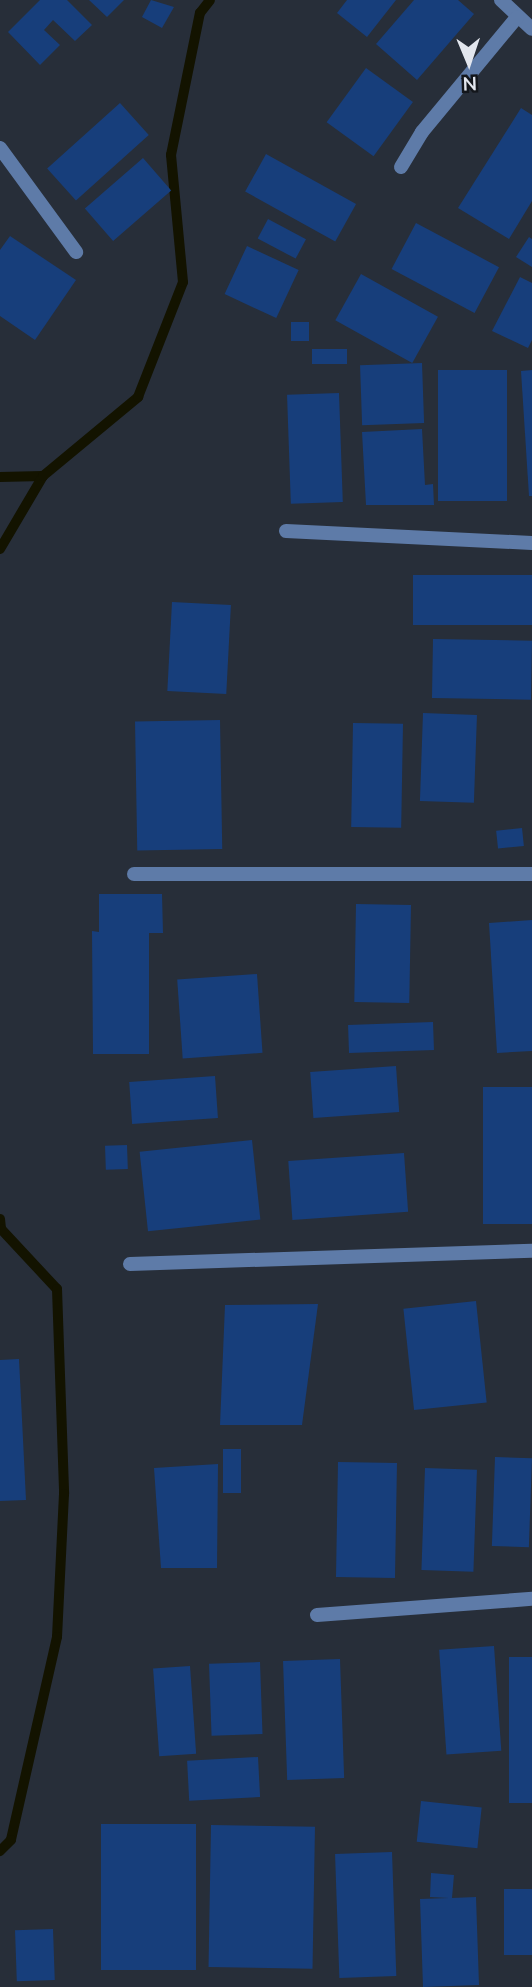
<!DOCTYPE html>
<html>
<head>
<meta charset="utf-8">
<style>
	body { margin:0 }
	#map { position:relative; width:532px; height:1987px; overflow:hidden; background:#272e39; font-family:Mulish,sans-serif }
	div>[style] { position:absolute }
	.stream>* { height:10px; margin:-5px; padding:0 5px; transform-origin:5px; border-radius:5px; background:#131300 }
	.building>* { inset:0; background:#173e7b; transform-origin:0 0 }
	.minor>* { height:14px; margin:-7px; padding:0 7px; transform-origin:7px; border-radius:7px; background:#5e7ba8 }
	span { translate:-50% -50%; white-space:nowrap; text-align:center; line-height:1.15; -webkit-text-stroke:5px #13161b; paint-order:stroke }
	.north { position:absolute; left:434px; top:28px; width:70px; height:70px; -webkit-text-stroke:5px #13161b; paint-order:stroke; rotate:178deg; font-size:19px; font-weight:700; line-height:28px; text-align:center; color:#e2e6ee }
	.north::after { content:''; display:block; margin:auto; width:24px; height:32px; background:#e2e6ee; clip-path:polygon(50% 0,100% 100%,50% 72%,0 100%) }
</style>
</head>
<body>
<div id="map">
	<div class="stream">
		<i style="left:0;top:477px;width:43px;rotate:-1.3deg"></i>
		<i style="left:0;top:549px;width:85px;rotate:-59.5deg"></i>
		<i style="left:43px;top:476px;width:124px;rotate:-39.7deg"></i>
		<i style="left:138px;top:397px;width:123px;rotate:-68.6deg"></i>
		<i style="left:183px;top:282px;width:128px;rotate:-95.4deg"></i>
		<i style="left:171px;top:155px;width:145px;rotate:-78.5deg"></i>
		<i style="left:200px;top:13px;width:16px;rotate:-52deg"></i>
		<i style="left:0;top:1219px;width:10px;rotate:84deg"></i>
		<i style="left:1px;top:1229px;width:82px;rotate:47deg"></i>
		<i style="left:57px;top:1289px;width:205px;rotate:88deg"></i>
		<i style="left:64px;top:1494px;width:143px;rotate:92.8deg"></i>
		<i style="left:57px;top:1637px;width:208px;rotate:102.8deg"></i>
		<i style="left:11px;top:1840px;width:16px;rotate:135deg"></i>
	</div>
	<div class="building">
		<i style="clip-path:polygon(40px 0,67px 0,92px 25px,75px 41px,53px 20px,44px 30px,60px 45px,40px 65px,8px 32px)"></i>
		<i style="clip-path:polygon(89px 0,124px 0,107px 17px)"></i>
		<i style="clip-path:polygon(151px 0,174px 7px,162px 28px,142px 17px)"></i>
		<i style="clip-path:polygon(347px 0,396px 0,367px 37px,337px 13px)"></i>
		<i style="clip-path:polygon(414px 0,458px 0,474px 14px,417px 80px,376px 44px)"></i>
		<i style="left:366px;top:68px;width:58px;height:67px;rotate:36deg"></i>
		<i style="left:120px;top:103px;width:43px;height:98px;rotate:48deg"></i>
		<i style="clip-path:polygon(521px 108px,532px 115px,532px 201px,509px 239px,458px 208px)"></i>
		<i style="left:266px;top:154px;width:103px;height:43px;rotate:29deg"></i>
		<i style="left:143px;top:158px;width:43px;height:77px;rotate:49deg"></i>
		<i style="left:268px;top:219px;width:43px;height:22px;rotate:28deg"></i>
		<i style="left:416px;top:223px;width:94px;height:52px;rotate:28deg"></i>
		<i style="clip-path:polygon(10px 236px,76px 280px,35px 340px,0 316px,0 250px)"></i>
		<i style="clip-path:polygon(529px 237px,532px 239px,532px 267px,516px 257px)"></i>
		<i style="left:247px;top:246px;width:57px;height:53px;rotate:25deg"></i>
		<i style="left:361px;top:274px;width:88px;height:53px;rotate:29deg"></i>
		<i style="clip-path:polygon(520px 277px,532px 283px,532px 340px,528px 348px,492px 331px)"></i>
		<i style="left:291px;top:322px;width:18px;height:19px"></i>
		<i style="left:347px;top:349px;width:15px;height:35px;rotate:90deg"></i>
		<i style="left:422px;top:363px;width:60px;height:62px;rotate:88deg"></i>
		<i style="left:438px;top:370px;width:69px;height:131px"></i>
		<i style="clip-path:polygon(532px 370px,532px 496px,529px 496px,521px 371px)"></i>
		<i style="left:339px;top:393px;width:109px;height:52px;rotate:88deg"></i>
		<i style="clip-path:polygon(422px 429px,425px 485px,433px 484px,434px 505px,366px 505px,362px 432px)"></i>
		<i style="left:532px;top:575px;width:50px;height:119px;rotate:90deg"></i>
		<i style="left:172px;top:602px;width:59px;height:89px;rotate:3deg"></i>
		<i style="left:433px;top:639px;width:99px;height:59px;rotate:1deg"></i>
		<i style="left:423px;top:713px;width:54px;height:88px;rotate:2deg"></i>
		<i style="left:220px;top:720px;width:129px;height:85px;rotate:89deg"></i>
		<i style="left:353px;top:723px;width:50px;height:104px;rotate:1deg"></i>
		<i style="left:522px;top:828px;width:18px;height:26px;rotate:84deg"></i>
		<i style="clip-path:polygon(99px 894px,162px 894px,163px 933px,149px 933px,149px 1054px,93px 1054px,92px 931px,99px 932px)"></i>
		<i style="left:356px;top:904px;width:55px;height:98px;rotate:1deg"></i>
		<i style="clip-path:polygon(532px 920px,532px 1051px,497px 1053px,489px 923px)"></i>
		<i style="left:257px;top:974px;width:79px;height:80px;rotate:86deg"></i>
		<i style="left:433px;top:1022px;width:28px;height:85px;rotate:88deg"></i>
		<i style="left:396px;top:1066px;width:46px;height:86px;rotate:86deg"></i>
		<i style="left:215px;top:1076px;width:42px;height:86px;rotate:86deg"></i>
		<i style="left:532px;top:1087px;width:137px;height:49px;rotate:90deg"></i>
		<i style="left:252px;top:1140px;width:80px;height:113px;rotate:84deg"></i>
		<i style="left:127px;top:1145px;width:24px;height:22px;rotate:88deg"></i>
		<i style="left:404px;top:1153px;width:59px;height:116px;rotate:86deg"></i>
		<i style="left:476px;top:1301px;width:102px;height:73px;rotate:84deg"></i>
		<i style="clip-path:polygon(318px 1304px,302px 1425px,220px 1425px,225px 1305px)"></i>
		<i style="clip-path:polygon(19px 1359px,26px 1500px,0 1501px,0 1360px)"></i>
		<i style="left:223px;top:1449px;width:18px;height:44px"></i>
		<i style="left:495px;top:1457px;width:37px;height:89px;rotate:2deg"></i>
		<i style="left:338px;top:1462px;width:59px;height:115px;rotate:1deg"></i>
		<i style="clip-path:polygon(218px 1464px,217px 1568px,161px 1568px,154px 1468px)"></i>
		<i style="left:425px;top:1468px;width:52px;height:102px;rotate:2deg"></i>
		<i style="left:494px;top:1646px;width:105px;height:55px;rotate:86deg"></i>
		<i style="left:532px;top:1657px;width:146px;height:23px;rotate:90deg"></i>
		<i style="left:340px;top:1659px;width:119px;height:57px;rotate:88deg"></i>
		<i style="left:260px;top:1662px;width:72px;height:51px;rotate:88deg"></i>
		<i style="left:190px;top:1666px;width:88px;height:37px;rotate:86deg"></i>
		<i style="left:258px;top:1757px;width:40px;height:71px;rotate:87deg"></i>
		<i style="left:421px;top:1801px;width:61px;height:41px;rotate:6deg"></i>
		<i style="left:101px;top:1824px;width:95px;height:146px"></i>
		<i style="left:211px;top:1825px;width:104px;height:142px;rotate:1deg"></i>
		<i style="left:392px;top:1852px;width:124px;height:57px;rotate:88deg"></i>
		<i style="clip-path:polygon(431px 1873px,454px 1875px,452px 1898px,476px 1897px,479px 1985px,423px 1987px,420px 1899px,449px 1898px,430px 1897px)"></i>
		<i style="left:504px;top:1889px;width:28px;height:66px"></i>
		<i style="left:53px;top:1929px;width:51px;height:38px;rotate:88deg"></i>
	</div>
	<div class="minor">
		<i style="left:501px;top:0;width:42px;rotate:43.1deg"></i>
		<i style="left:0;top:148px;width:129px;rotate:53.8deg"></i>
		<i style="left:401px;top:167px;width:41px;rotate:-59deg"></i>
		<i style="left:422px;top:132px;width:149px;rotate:-50.4deg"></i>
		<i style="left:286px;top:531px;width:246px;rotate:2.8deg"></i>
		<i style="left:134px;top:874px;width:398px"></i>
		<i style="left:130px;top:1264px;width:402px;rotate:-1.9deg"></i>
		<i style="left:317px;top:1615px;width:216px;rotate:-4.3deg"></i>
	</div>
	<div class="north">N</div>
</div>
</body>
</html>
